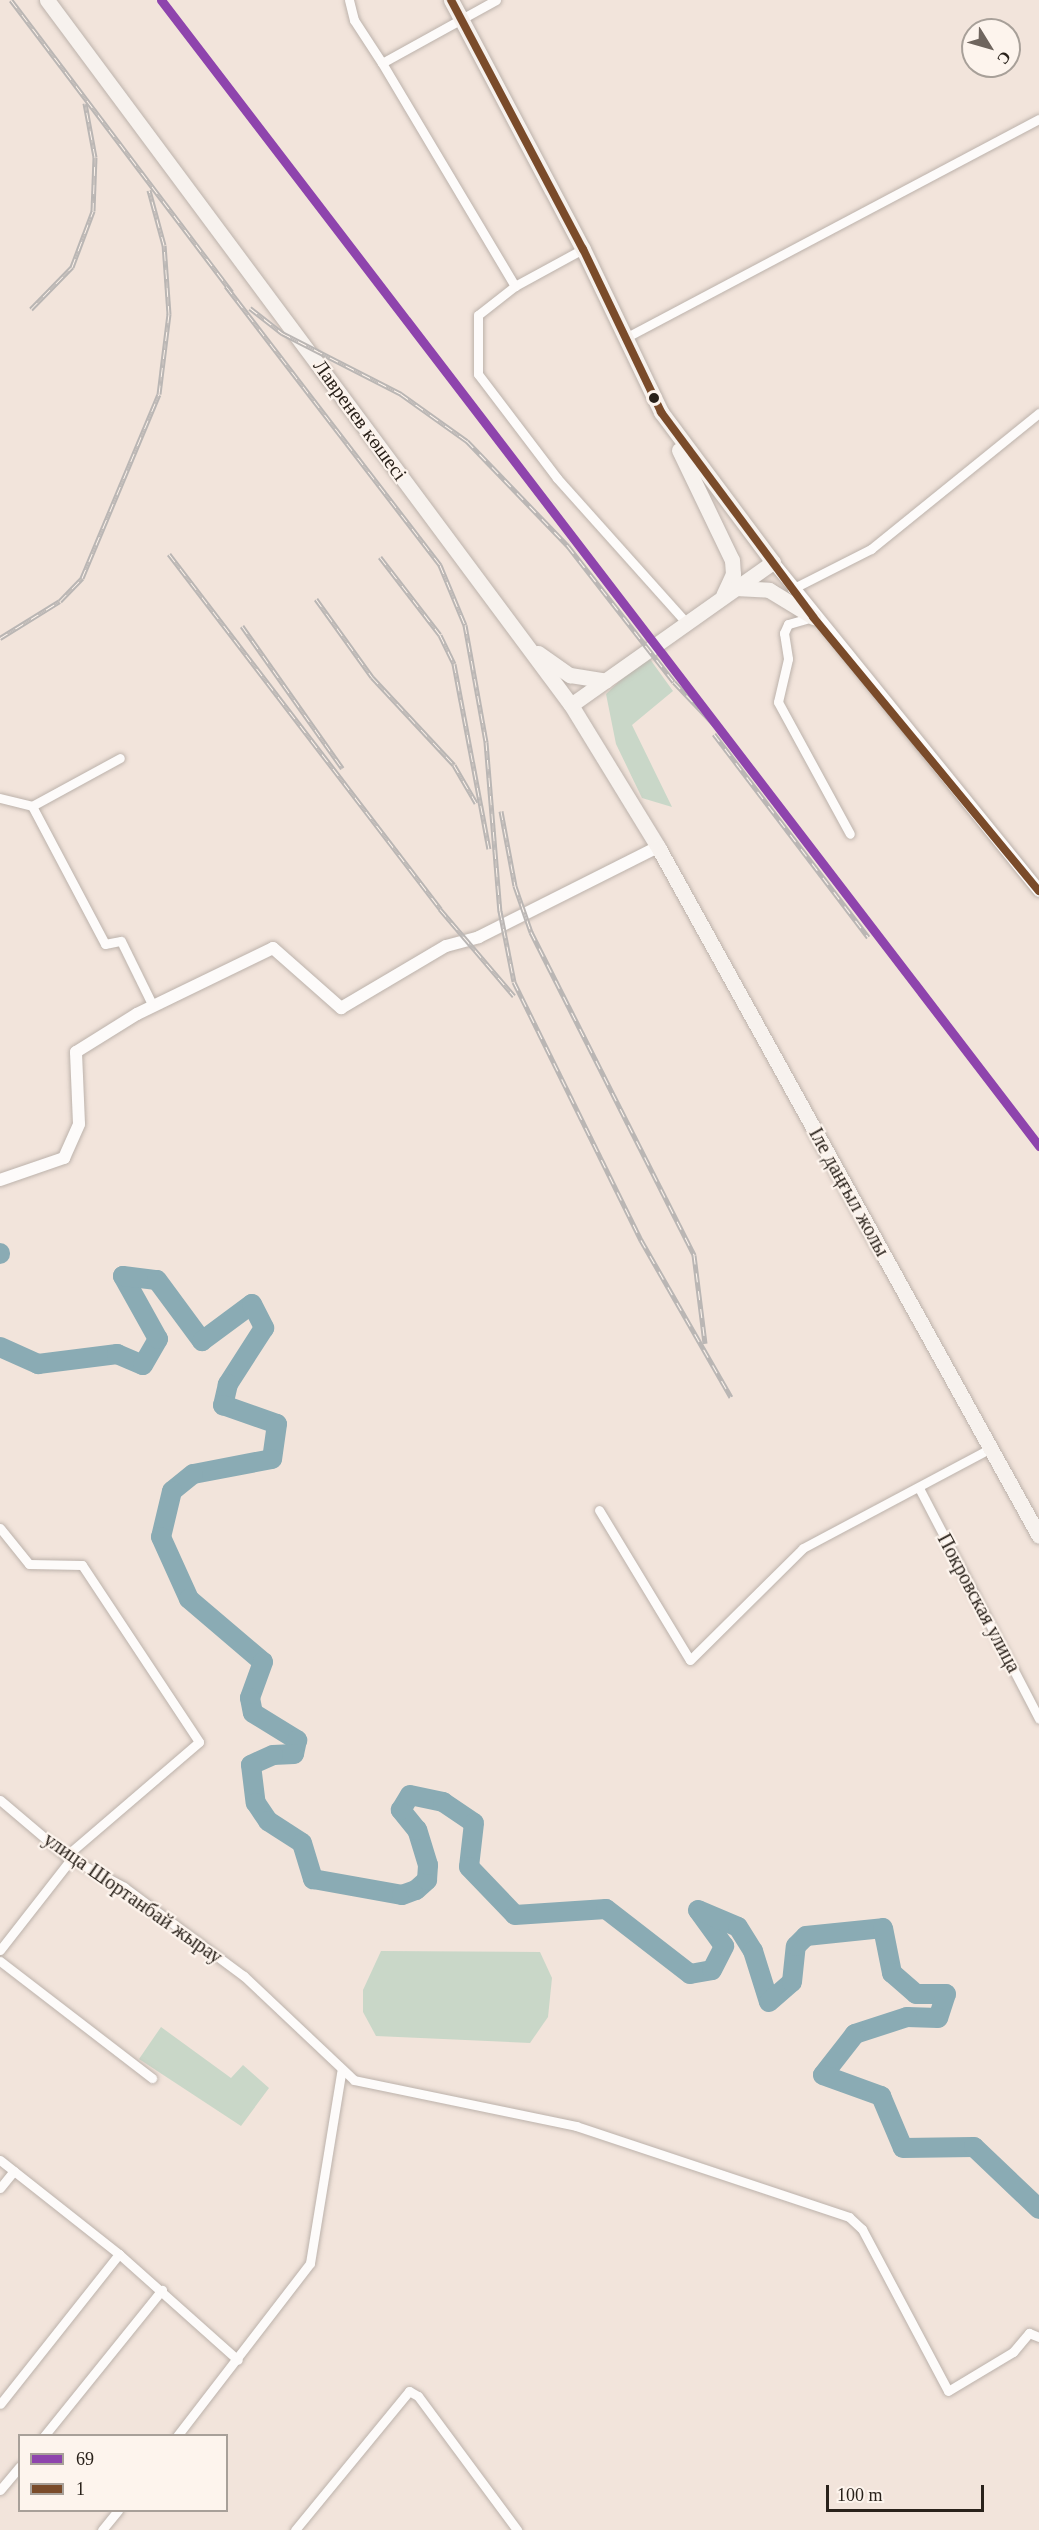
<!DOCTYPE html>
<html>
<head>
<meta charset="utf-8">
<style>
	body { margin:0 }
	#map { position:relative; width:1039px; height:2530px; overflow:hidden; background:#f2e4db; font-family:Georgia,serif }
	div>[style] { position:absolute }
	.green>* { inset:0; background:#c9d7c8 }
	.river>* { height:20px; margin:-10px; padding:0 10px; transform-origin:10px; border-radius:10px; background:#8aabb4 }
	.roads { filter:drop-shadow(0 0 2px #bcb2ab) drop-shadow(0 0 2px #bcb2ab) }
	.minor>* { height:9px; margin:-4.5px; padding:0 4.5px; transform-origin:4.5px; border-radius:4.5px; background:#fdfbfa }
	.tertiary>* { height:12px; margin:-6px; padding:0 6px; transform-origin:6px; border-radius:6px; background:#fdfbfa }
	.primary>* { height:15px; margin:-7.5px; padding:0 7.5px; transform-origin:7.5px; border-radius:7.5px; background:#f7f2ee }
	.rail>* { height:5px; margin-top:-2.5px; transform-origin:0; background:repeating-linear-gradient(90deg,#fdf4ed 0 9px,#bab6b4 0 18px); box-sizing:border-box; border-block:2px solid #bab6b4 }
	.bus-1>* { height:8px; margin:-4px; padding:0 4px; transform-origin:4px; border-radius:4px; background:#7a4b2a }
	.rail-1>* { height:9px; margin:-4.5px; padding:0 4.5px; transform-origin:4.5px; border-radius:4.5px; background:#8e44ad }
	.dots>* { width:16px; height:16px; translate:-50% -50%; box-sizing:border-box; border:3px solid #fdf4ed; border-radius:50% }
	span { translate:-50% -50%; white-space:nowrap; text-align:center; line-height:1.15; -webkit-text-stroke:4.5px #fdf4ed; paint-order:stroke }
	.street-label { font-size:20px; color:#29211a }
	.legend { position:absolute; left:18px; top:2434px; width:210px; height:78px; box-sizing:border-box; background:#fdf4ed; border:2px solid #a8a099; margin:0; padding:8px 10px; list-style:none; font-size:18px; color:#29211a }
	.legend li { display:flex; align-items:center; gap:12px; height:30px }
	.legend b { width:30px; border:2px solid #a8a099 }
	.north { position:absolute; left:961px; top:18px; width:60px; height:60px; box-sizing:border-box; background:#fdf4ed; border:2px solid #a8a099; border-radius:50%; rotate:127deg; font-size:16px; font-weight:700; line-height:24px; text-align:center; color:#29211a }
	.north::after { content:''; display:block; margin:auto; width:21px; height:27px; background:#6f655e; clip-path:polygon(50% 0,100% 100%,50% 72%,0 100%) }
	.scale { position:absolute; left:826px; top:2485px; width:158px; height:27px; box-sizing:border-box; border:3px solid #29211a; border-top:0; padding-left:8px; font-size:18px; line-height:21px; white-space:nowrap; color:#29211a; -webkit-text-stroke:4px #fdf4ed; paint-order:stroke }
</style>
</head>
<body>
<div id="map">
	<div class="green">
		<i style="clip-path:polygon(647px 655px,673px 691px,632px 725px,672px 807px,642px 798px,616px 744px,606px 694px)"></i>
		<i style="clip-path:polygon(381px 1951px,540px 1952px,552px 1978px,548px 2017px,530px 2043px,376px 2036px,363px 2012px,363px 1990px)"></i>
		<i style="clip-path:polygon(161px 2027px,231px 2078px,243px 2065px,269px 2088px,241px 2126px,139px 2059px)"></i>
	</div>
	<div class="river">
		<i style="left:0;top:1253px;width:1px;rotate:90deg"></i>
		<i style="left:0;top:1347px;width:42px;rotate:24.1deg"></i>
		<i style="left:38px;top:1364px;width:80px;rotate:-7.2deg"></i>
		<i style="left:117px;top:1354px;width:28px;rotate:23deg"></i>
		<i style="left:143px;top:1365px;width:30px;rotate:-60deg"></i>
		<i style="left:158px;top:1339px;width:72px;rotate:-119.1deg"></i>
		<i style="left:123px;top:1276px;width:34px;rotate:7deg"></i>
		<i style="left:157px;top:1280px;width:76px;rotate:53.6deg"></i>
		<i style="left:202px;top:1341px;width:62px;rotate:-36.5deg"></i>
		<i style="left:252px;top:1304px;width:27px;rotate:63deg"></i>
		<i style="left:264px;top:1328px;width:67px;rotate:122.7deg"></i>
		<i style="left:228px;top:1384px;width:22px;rotate:103deg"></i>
		<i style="left:223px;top:1405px;width:57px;rotate:19.4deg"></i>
		<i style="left:277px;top:1424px;width:35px;rotate:98deg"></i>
		<i style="left:272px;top:1459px;width:80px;rotate:169.2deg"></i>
		<i style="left:193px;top:1474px;width:27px;rotate:141deg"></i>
		<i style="left:172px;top:1491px;width:47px;rotate:103.4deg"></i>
		<i style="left:161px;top:1537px;width:68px;rotate:65.7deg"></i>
		<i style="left:189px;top:1599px;width:97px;rotate:40.4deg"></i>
		<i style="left:263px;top:1662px;width:38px;rotate:110deg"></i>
		<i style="left:250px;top:1698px;width:15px;rotate:79deg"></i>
		<i style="left:253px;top:1713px;width:52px;rotate:31.5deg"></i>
		<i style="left:297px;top:1740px;width:14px;rotate:102deg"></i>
		<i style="left:294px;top:1754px;width:21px;rotate:177deg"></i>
		<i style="left:273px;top:1755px;width:24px;rotate:156deg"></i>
		<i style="left:251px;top:1765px;width:38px;rotate:83deg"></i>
		<i style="left:256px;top:1803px;width:22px;rotate:56deg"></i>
		<i style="left:268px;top:1821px;width:40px;rotate:32.9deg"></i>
		<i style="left:302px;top:1843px;width:38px;rotate:73deg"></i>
		<i style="left:313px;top:1879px;width:90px;rotate:10.2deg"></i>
		<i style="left:402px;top:1895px;width:15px;rotate:-20deg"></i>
		<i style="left:416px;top:1890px;width:15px;rotate:-42deg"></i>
		<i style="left:427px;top:1880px;width:15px;rotate:-86deg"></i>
		<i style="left:428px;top:1865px;width:37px;rotate:-107deg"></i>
		<i style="left:417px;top:1830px;width:26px;rotate:-129deg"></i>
		<i style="left:401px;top:1810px;width:17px;rotate:-59deg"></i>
		<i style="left:410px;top:1795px;width:34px;rotate:12deg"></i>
		<i style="left:443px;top:1802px;width:37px;rotate:34deg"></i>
		<i style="left:474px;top:1823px;width:44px;rotate:96.5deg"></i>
		<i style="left:469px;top:1867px;width:66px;rotate:46.2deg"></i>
		<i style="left:515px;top:1915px;width:91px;rotate:-3.8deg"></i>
		<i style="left:606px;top:1909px;width:106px;rotate:37.7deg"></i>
		<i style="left:690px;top:1974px;width:22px;rotate:-10deg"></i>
		<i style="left:712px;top:1970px;width:27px;rotate:-63deg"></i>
		<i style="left:724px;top:1946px;width:44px;rotate:-125.8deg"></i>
		<i style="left:698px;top:1910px;width:43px;rotate:23deg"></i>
		<i style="left:738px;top:1927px;width:28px;rotate:58deg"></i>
		<i style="left:753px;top:1951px;width:53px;rotate:72.6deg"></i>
		<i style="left:769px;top:2002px;width:30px;rotate:-41deg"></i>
		<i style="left:792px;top:1982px;width:36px;rotate:-84deg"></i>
		<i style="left:796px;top:1946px;width:14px;rotate:-45deg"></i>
		<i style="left:806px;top:1936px;width:77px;rotate:-5.9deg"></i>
		<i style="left:883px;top:1928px;width:46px;rotate:78.7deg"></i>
		<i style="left:892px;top:1973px;width:32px;rotate:41deg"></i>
		<i style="left:916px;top:1994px;width:30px"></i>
		<i style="left:946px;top:1994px;width:25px;rotate:108deg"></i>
		<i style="left:938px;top:2018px;width:31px;rotate:-178deg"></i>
		<i style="left:907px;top:2017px;width:55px;rotate:161.9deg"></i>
		<i style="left:855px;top:2034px;width:52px;rotate:128deg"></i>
		<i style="left:823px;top:2075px;width:62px;rotate:19.9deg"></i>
		<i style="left:881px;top:2096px;width:56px;rotate:67.1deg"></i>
		<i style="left:903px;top:2148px;width:71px;rotate:-0.8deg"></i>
		<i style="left:974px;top:2147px;width:90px;rotate:43.6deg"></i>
	</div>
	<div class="roads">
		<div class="minor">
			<i style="left:349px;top:0;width:21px;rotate:76deg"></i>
			<i style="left:354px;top:20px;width:51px;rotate:56.9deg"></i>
			<i style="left:496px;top:0;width:130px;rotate:151.1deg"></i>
			<i style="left:382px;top:63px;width:260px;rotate:59.2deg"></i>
			<i style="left:515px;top:286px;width:77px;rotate:-28.6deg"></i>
			<i style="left:515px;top:286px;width:47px;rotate:141.9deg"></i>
			<i style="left:478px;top:315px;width:59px;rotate:90deg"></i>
			<i style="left:478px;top:374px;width:131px;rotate:52.8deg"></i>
			<i style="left:557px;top:478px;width:192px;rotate:48.2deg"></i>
			<i style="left:625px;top:338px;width:468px;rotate:-27.9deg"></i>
			<i style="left:792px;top:589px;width:89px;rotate:-26.9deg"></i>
			<i style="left:871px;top:549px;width:216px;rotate:-39deg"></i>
			<i style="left:813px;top:617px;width:26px;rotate:164deg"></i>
			<i style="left:788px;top:624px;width:10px;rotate:114deg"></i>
			<i style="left:784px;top:633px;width:26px;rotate:81deg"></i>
			<i style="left:788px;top:659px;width:44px;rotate:103.1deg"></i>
			<i style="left:778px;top:702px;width:150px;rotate:61.4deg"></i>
			<i style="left:0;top:798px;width:33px;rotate:14deg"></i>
			<i style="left:32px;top:806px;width:100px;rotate:-28.6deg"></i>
			<i style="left:32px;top:806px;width:156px;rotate:62.1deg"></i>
			<i style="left:105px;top:944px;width:16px;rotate:-11deg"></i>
			<i style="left:121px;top:941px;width:72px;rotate:63.8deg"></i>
			<i style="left:919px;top:1488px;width:260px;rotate:62.5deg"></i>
			<i style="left:599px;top:1510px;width:175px;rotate:58.8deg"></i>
			<i style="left:690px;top:1660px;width:159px;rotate:-44.7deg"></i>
			<i style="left:803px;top:1548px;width:213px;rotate:-28deg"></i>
			<i style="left:0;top:1528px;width:46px;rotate:51.1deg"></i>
			<i style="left:29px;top:1564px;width:53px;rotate:1.1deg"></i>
			<i style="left:82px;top:1565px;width:212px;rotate:56.5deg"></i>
			<i style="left:199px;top:1742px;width:175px;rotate:139.4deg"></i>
			<i style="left:0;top:1800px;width:87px;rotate:40.3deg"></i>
			<i style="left:66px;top:1856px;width:66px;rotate:28.1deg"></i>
			<i style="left:124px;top:1887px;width:149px;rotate:36.6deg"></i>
			<i style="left:244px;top:1976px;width:151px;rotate:43.4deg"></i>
			<i style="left:354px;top:2080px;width:227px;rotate:11.7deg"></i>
			<i style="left:576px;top:2126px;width:288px;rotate:18.4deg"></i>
			<i style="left:849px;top:2217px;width:18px;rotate:43deg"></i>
			<i style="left:862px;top:2229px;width:183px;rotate:62deg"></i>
			<i style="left:948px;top:2391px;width:76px;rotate:-31deg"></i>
			<i style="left:1013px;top:2352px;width:25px;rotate:-50deg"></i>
			<i style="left:1029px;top:2333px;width:11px;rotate:22deg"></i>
			<i style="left:0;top:1950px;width:115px;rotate:-52deg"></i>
			<i style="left:0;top:1961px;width:192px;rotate:37.6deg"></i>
			<i style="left:0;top:2160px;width:152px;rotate:38.3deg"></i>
			<i style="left:119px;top:2254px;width:191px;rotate:128.4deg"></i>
			<i style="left:0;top:2188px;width:22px;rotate:-51deg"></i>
			<i style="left:119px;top:2254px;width:159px;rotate:41.7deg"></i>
			<i style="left:44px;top:2436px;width:188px;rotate:-51.1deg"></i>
			<i style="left:177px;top:2436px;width:218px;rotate:-52.4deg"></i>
			<i style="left:310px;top:2263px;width:193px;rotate:-80.7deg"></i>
			<i style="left:0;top:2490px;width:31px;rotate:-50deg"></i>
			<i style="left:102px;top:2530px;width:26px;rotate:-51deg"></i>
			<i style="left:295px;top:2530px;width:180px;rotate:-50.6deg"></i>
			<i style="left:409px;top:2391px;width:10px;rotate:29deg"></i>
			<i style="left:418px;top:2396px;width:167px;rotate:53.5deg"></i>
		</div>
		<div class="tertiary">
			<i style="left:773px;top:562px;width:423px;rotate:51deg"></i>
			<i style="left:0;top:1180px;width:68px;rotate:-19deg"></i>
			<i style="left:64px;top:1158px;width:37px;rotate:-66deg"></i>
			<i style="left:79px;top:1124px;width:72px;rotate:-92.4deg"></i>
			<i style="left:76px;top:1052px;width:72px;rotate:-31.9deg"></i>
			<i style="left:137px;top:1014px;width:151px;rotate:-25.9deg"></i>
			<i style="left:273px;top:948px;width:91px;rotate:41.4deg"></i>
			<i style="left:341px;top:1008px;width:122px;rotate:-30.6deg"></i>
			<i style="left:446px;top:946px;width:34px;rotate:-15deg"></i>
			<i style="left:479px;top:937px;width:200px;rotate:-26.7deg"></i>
		</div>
		<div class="primary">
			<i style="left:47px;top:0;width:878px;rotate:53.38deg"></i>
			<i style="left:571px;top:705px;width:167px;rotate:58.5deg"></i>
			<i style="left:658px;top:847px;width:787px;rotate:61.06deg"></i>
			<i style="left:451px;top:0;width:282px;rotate:62.1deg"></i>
			<i style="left:583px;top:249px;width:181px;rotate:64.4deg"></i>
			<i style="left:661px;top:412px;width:187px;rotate:53.3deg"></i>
			<i style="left:773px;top:562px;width:247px;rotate:144.7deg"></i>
			<i style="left:679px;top:450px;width:122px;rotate:64.3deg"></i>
			<i style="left:732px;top:560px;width:14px;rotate:86deg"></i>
			<i style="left:733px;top:574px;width:23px;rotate:115deg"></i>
			<i style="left:735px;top:588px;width:34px;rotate:3deg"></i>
			<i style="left:769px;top:590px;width:52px;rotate:31.5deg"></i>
			<i style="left:538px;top:653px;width:39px;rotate:35deg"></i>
			<i style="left:570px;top:675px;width:36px;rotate:9deg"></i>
		</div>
	</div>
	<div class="rail">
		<i style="left:11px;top:0;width:366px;rotate:52.9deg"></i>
		<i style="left:226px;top:286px;width:352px;rotate:52.5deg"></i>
		<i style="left:440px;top:565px;width:65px;rotate:67.4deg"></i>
		<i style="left:465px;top:625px;width:119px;rotate:79.8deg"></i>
		<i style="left:486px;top:742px;width:170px;rotate:85.3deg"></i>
		<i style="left:500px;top:911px;width:72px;rotate:78.8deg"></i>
		<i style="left:514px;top:982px;width:288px;rotate:63.8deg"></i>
		<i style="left:641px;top:1240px;width:181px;rotate:60.2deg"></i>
		<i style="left:250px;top:308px;width:41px;rotate:38deg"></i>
		<i style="left:282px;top:333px;width:134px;rotate:27.1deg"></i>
		<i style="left:401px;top:394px;width:81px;rotate:35.5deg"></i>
		<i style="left:467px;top:441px;width:146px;rotate:46.1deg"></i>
		<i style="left:568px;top:546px;width:172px;rotate:52.1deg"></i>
		<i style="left:674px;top:682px;width:79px;rotate:46.5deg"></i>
		<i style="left:31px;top:309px;width:59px;rotate:-45.7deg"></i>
		<i style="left:72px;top:267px;width:60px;rotate:-69.4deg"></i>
		<i style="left:93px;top:211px;width:54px;rotate:-87.9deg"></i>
		<i style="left:95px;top:157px;width:55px;rotate:-100.5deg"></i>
		<i style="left:169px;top:554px;width:447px;rotate:52.6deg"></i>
		<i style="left:440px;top:909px;width:114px;rotate:49.6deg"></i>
		<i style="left:380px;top:557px;width:98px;rotate:52.4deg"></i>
		<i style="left:440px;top:635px;width:32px;rotate:64deg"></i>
		<i style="left:454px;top:664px;width:188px;rotate:79.3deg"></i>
		<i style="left:316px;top:599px;width:96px;rotate:54.3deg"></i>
		<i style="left:372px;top:677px;width:120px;rotate:47deg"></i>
		<i style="left:454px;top:765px;width:44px;rotate:59.9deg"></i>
		<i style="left:242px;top:626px;width:174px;rotate:54.8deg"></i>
		<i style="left:0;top:638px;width:70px;rotate:-31.7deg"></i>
		<i style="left:60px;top:601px;width:32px;rotate:-46deg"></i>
		<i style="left:82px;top:578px;width:199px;rotate:-67.3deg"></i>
		<i style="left:159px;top:394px;width:81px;rotate:-82.9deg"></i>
		<i style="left:169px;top:314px;width:69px;rotate:-94.1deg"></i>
		<i style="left:164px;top:245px;width:57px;rotate:-105.3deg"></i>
		<i style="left:714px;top:734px;width:255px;rotate:52.8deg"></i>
		<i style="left:501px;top:811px;width:76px;rotate:79.4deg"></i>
		<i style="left:515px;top:886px;width:49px;rotate:70.8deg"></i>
		<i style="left:531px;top:932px;width:362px;rotate:63.2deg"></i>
		<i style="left:694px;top:1255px;width:89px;rotate:82.9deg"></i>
	</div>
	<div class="bus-1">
		<i style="left:451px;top:0;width:282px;rotate:62.1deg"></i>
		<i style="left:583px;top:249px;width:181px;rotate:64.4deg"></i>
		<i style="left:661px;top:412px;width:255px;rotate:53.4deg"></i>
		<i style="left:813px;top:617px;width:355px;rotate:50.5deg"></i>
	</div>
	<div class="rail-1">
		<i style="left:161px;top:0;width:1444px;rotate:52.54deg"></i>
	</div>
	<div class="dots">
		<i style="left:654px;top:398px;background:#29211a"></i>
	</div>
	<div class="street-label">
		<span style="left:360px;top:420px;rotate:54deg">Лавренев көшесі</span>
		<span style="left:849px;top:1192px;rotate:61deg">Іле даңғыл жолы</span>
		<span style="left:979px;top:1603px;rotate:62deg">Покровская улица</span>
		<span style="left:133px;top:1898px;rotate:35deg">улица Шортанбай жырау</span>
	</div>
	<ul class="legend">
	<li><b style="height:8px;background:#8e44ad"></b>69</li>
	<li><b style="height:8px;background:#7a4b2a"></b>1</li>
	</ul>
	<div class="north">С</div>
	<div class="scale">100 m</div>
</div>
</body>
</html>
